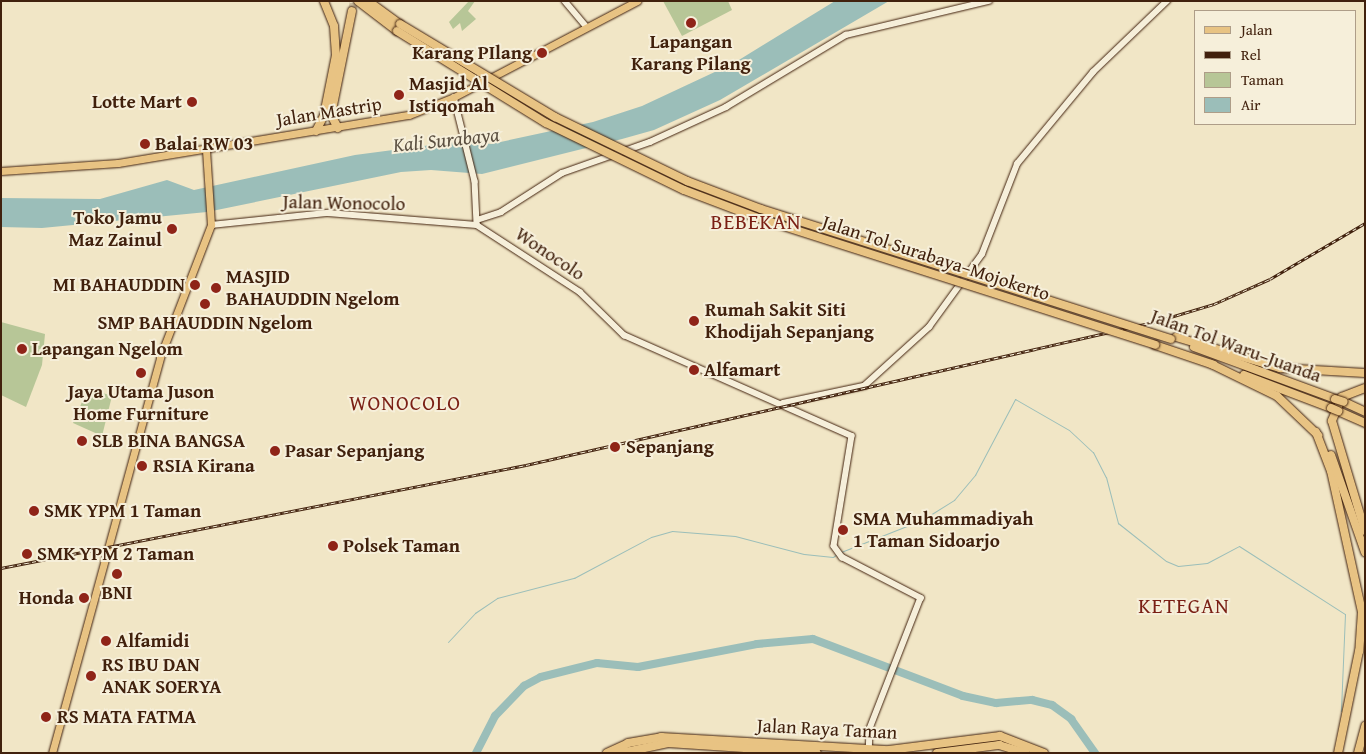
<!DOCTYPE html>
<html>
<head>
<meta charset="utf-8">
<style>
	body { margin:0 }
	#map { position:relative; width:1366px; height:754px; overflow:hidden; background:#f1e6c6; font-family:"Gentium Book Plus",serif }
	div>[style] { position:absolute }
	.green>* { inset:0; background:#b7c697 }
	.water>* { inset:0; background:#9bbeb9 }
	.stream>* { height:1px; margin:-0.5px; padding:0 0.5px; transform-origin:0.5px; border-radius:0.5px; background:#9bbeb9 }
	.river>* { height:8px; margin:-4px; padding:0 4px; transform-origin:4px; border-radius:4px; background:#9bbeb9 }
	.highway-tunnel>* { height:8px; margin-top:-4px; transform-origin:0; background:repeating-linear-gradient(90deg,#cebfa1 0 8px,transparent 0 12px) }
	.roads { filter:drop-shadow(0 0 1px #41210d) drop-shadow(0 0 1px #41210d) }
	.secondary>* { height:5.5px; margin:-2.75px; padding:0 2.75px; transform-origin:2.75px; border-radius:2.75px; background:#f6efda }
	.primary>* { height:7px; margin:-3.5px; padding:0 3.5px; transform-origin:3.5px; border-radius:3.5px; background:#e8c383 }
	.highway>* { height:8px; margin:-4px; padding:0 4px; transform-origin:4px; border-radius:4px; background:#e8c383 }
	.rail>* { height:3px; margin-top:-1.5px; transform-origin:0; background:repeating-linear-gradient(90deg,#f6efda 0 4px,#41210d 0 8px); box-sizing:border-box; border-block:1px solid #41210d }
	.bridges { filter:drop-shadow(0 0 1px #41210d) drop-shadow(0 0 1px #41210d) }
	.highway-bridge>* { height:8px; margin:-4px; padding:0 4px; transform-origin:4px; border-radius:4px; background:#e8c383 }
	.dots>* { width:14px; height:14px; translate:-50% -50%; box-sizing:border-box; border:2px solid #f6efda; border-radius:50% }
	span { translate:-50% -50%; white-space:nowrap; text-align:center; line-height:1.15; -webkit-text-stroke:4px #f6efda; paint-order:stroke }
	.poi-label { font-size:19px; color:#41210d; font-weight:700 }
	.right { translate:-100% -50%; text-align:right }
	.left { translate:0 -50%; text-align:left }
	.street-label { font-size:19px; color:#41210d }
	.water-label { font-size:20px; color:#5c5041; font-style:italic }
	.quarter-label { font-size:21px; color:#7a1f14; letter-spacing:1px }
	.frame { position:absolute; inset:0; border:2px solid #41210d; pointer-events:none }
	.legend { position:absolute; left:1194px; top:10px; width:162px; height:115px; box-sizing:border-box; background:#f6efda; border:1px solid #ae9d88; margin:0; padding:6px 9px; list-style:none; font-size:15px; color:#41210d }
	.legend li { display:flex; align-items:center; gap:10px; height:25px }
	.legend b { width:25px; border:1px solid #ae9d88 }
</style>
</head>
<body>
<div id="map">
	<div class="green">
		<i style="clip-path:polygon(469px 1px,475px 1px,468px 11px,476px 19px,462px 31px,460px 23px,453px 29px,449px 22px)"></i>
		<i style="clip-path:polygon(663px 1px,728px 1px,732px 10px,682px 36px)"></i>
		<i style="clip-path:polygon(1px 322px,45px 334px,42px 365px,26px 407px,1px 395px)"></i>
		<i style="clip-path:polygon(88px 388px,112px 396px,102px 436px,73px 423px)"></i>
	</div>
	<div class="water">
		<i style="clip-path:polygon(835px 1px,889px 1px,720px 100px,654px 130px,622px 139px,482px 174px,431px 170px,401px 172px,207px 212px,42px 228px,1px 227px,1px 198px,100px 199px,167px 180px,194px 190px,355px 155px,469px 140px,491px 144px,593px 122px,642px 106px,734px 63px)"></i>
	</div>
	<div class="stream">
		<i style="left:841px;top:552px;width:87px;rotate:-21.6deg"></i>
		<i style="left:922px;top:520px;width:38px;rotate:-32deg"></i>
		<i style="left:954px;top:500px;width:33px;rotate:-50deg"></i>
		<i style="left:975px;top:475px;width:86px;rotate:-62.2deg"></i>
		<i style="left:1015px;top:399px;width:62px;rotate:29.9deg"></i>
		<i style="left:1069px;top:430px;width:33px;rotate:43deg"></i>
		<i style="left:1093px;top:452px;width:28px;rotate:63deg"></i>
		<i style="left:1106px;top:477px;width:48px;rotate:75.4deg"></i>
		<i style="left:1118px;top:523px;width:61px;rotate:38.4deg"></i>
		<i style="left:1166px;top:561px;width:13px;rotate:23deg"></i>
		<i style="left:1178px;top:566px;width:29px;rotate:-6deg"></i>
		<i style="left:1207px;top:563px;width:36px;rotate:-28deg"></i>
		<i style="left:1239px;top:546px;width:126px;rotate:32.7deg"></i>
		<i style="left:1345px;top:614px;width:97px;rotate:92.4deg"></i>
		<i style="left:448px;top:642px;width:40px;rotate:-47deg"></i>
		<i style="left:475px;top:613px;width:27px;rotate:-34deg"></i>
		<i style="left:497px;top:598px;width:80px;rotate:-14.6deg"></i>
		<i style="left:574px;top:578px;width:87px;rotate:-28deg"></i>
		<i style="left:651px;top:537px;width:22px;rotate:-16deg"></i>
		<i style="left:672px;top:531px;width:63px;rotate:4.5deg"></i>
		<i style="left:735px;top:536px;width:71px;rotate:14.6deg"></i>
		<i style="left:804px;top:554px;width:29px;rotate:6deg"></i>
		<i style="left:833px;top:557px;width:5px;rotate:-37deg"></i>
	</div>
	<div class="river">
		<i style="left:476px;top:753px;width:42px;rotate:-62.8deg"></i>
		<i style="left:495px;top:716px;width:42px;rotate:-46deg"></i>
		<i style="left:524px;top:686px;width:19px;rotate:-28deg"></i>
		<i style="left:541px;top:677px;width:58px;rotate:-14deg"></i>
		<i style="left:597px;top:663px;width:41px;rotate:5.6deg"></i>
		<i style="left:638px;top:667px;width:121px;rotate:-10.9deg"></i>
		<i style="left:757px;top:644px;width:56px;rotate:-5.1deg"></i>
		<i style="left:813px;top:639px;width:160px;rotate:20.8deg"></i>
		<i style="left:963px;top:696px;width:34px;rotate:12deg"></i>
		<i style="left:996px;top:703px;width:36px;rotate:-5deg"></i>
		<i style="left:1032px;top:700px;width:21px;rotate:14deg"></i>
		<i style="left:1052px;top:705px;width:24px;rotate:36deg"></i>
		<i style="left:1071px;top:719px;width:42px;rotate:54.8deg"></i>
	</div>
	<div class="highway-tunnel">
		<i style="left:352px;top:11px;width:10px;rotate:-79deg"></i>
	</div>
	<div class="roads">
		<div class="secondary">
			<i style="left:565px;top:1px;width:33px;rotate:50deg"></i>
			<i style="left:454px;top:97px;width:87px;rotate:76deg"></i>
			<i style="left:475px;top:181px;width:42px;rotate:87.3deg"></i>
			<i style="left:477px;top:220px;width:25px;rotate:-18deg"></i>
			<i style="left:501px;top:212px;width:72px;rotate:-32.6deg"></i>
			<i style="left:562px;top:173px;width:93px;rotate:-19.4deg"></i>
			<i style="left:650px;top:142px;width:84px;rotate:-24.7deg"></i>
			<i style="left:726px;top:107px;width:140px;rotate:-31deg"></i>
			<i style="left:846px;top:35px;width:147px;rotate:-13.4deg"></i>
			<i style="left:211px;top:225px;width:118px;rotate:-5.9deg"></i>
			<i style="left:328px;top:213px;width:149px;rotate:4.6deg"></i>
			<i style="left:477px;top:225px;width:123px;rotate:33deg"></i>
			<i style="left:580px;top:292px;width:62px;rotate:44.3deg"></i>
			<i style="left:624px;top:335px;width:249px;rotate:23.9deg"></i>
			<i style="left:852px;top:436px;width:111px;rotate:99.3deg"></i>
			<i style="left:834px;top:546px;width:14px;rotate:54deg"></i>
			<i style="left:842px;top:557px;width:89px;rotate:27.4deg"></i>
			<i style="left:921px;top:598px;width:141px;rotate:111.3deg"></i>
			<i style="left:870px;top:729px;width:24px;rotate:92deg"></i>
			<i style="left:783px;top:403px;width:83px;rotate:-11.9deg"></i>
			<i style="left:864px;top:386px;width:88px;rotate:-42.2deg"></i>
			<i style="left:929px;top:327px;width:90px;rotate:-54deg"></i>
			<i style="left:982px;top:254px;width:97px;rotate:-68.7deg"></i>
			<i style="left:1017px;top:164px;width:119px;rotate:-50.4deg"></i>
			<i style="left:1093px;top:72px;width:103px;rotate:-43.8deg"></i>
		</div>
		<div class="primary">
			<i style="left:1px;top:171px;width:117px;rotate:-3.9deg"></i>
			<i style="left:118px;top:163px;width:295px;rotate:-9.4deg"></i>
			<i style="left:409px;top:115px;width:48px;rotate:-21.8deg"></i>
			<i style="left:454px;top:97px;width:207px;rotate:-27.7deg"></i>
			<i style="left:52px;top:753px;width:410px;rotate:-74.7deg"></i>
			<i style="left:160px;top:357px;width:142px;rotate:-68.9deg"></i>
			<i style="left:211px;top:225px;width:76px;rotate:-93.8deg"></i>
		</div>
		<div class="highway">
			<i style="left:358px;top:1px;width:49px;rotate:37.6deg"></i>
			<i style="left:368px;top:1px;width:39px;rotate:36deg"></i>
			<i style="left:338px;top:128px;width:15px;rotate:-118deg"></i>
			<i style="left:331px;top:115px;width:106px;rotate:-78.6deg"></i>
			<i style="left:316px;top:131px;width:18px;rotate:-63deg"></i>
			<i style="left:324px;top:115px;width:61px;rotate:-78.7deg"></i>
			<i style="left:336px;top:55px;width:29px;rotate:-94deg"></i>
			<i style="left:334px;top:26px;width:27px;rotate:-112deg"></i>
			<i style="left:1176px;top:337px;width:109px;rotate:16.6deg"></i>
			<i style="left:1280px;top:368px;width:85px;rotate:3.4deg"></i>
			<i style="left:1155px;top:345px;width:62px;rotate:18.7deg"></i>
			<i style="left:1194px;top:347px;width:150px;rotate:20.2deg"></i>
			<i style="left:1211px;top:364px;width:73px;rotate:25.9deg"></i>
			<i style="left:1277px;top:396px;width:57px;rotate:43.6deg"></i>
			<i style="left:1244px;top:375px;width:93px;rotate:20.8deg"></i>
			<i style="left:1365px;top:388px;width:25px;rotate:159deg"></i>
			<i style="left:1342px;top:397px;width:26px;rotate:113deg"></i>
			<i style="left:1332px;top:421px;width:115px;rotate:73.3deg"></i>
			<i style="left:1344px;top:402px;width:23px;rotate:25deg"></i>
			<i style="left:1338px;top:411px;width:30px;rotate:24deg"></i>
			<i style="left:1316px;top:432px;width:42px;rotate:69deg"></i>
			<i style="left:1331px;top:471px;width:144px;rotate:77.6deg"></i>
			<i style="left:1362px;top:612px;width:39px;rotate:94deg"></i>
			<i style="left:1359px;top:651px;width:104px;rotate:101.6deg"></i>
			<i style="left:1331px;top:455px;width:103px;rotate:70.7deg"></i>
			<i style="left:607px;top:753px;width:23px;rotate:-25deg"></i>
			<i style="left:628px;top:743px;width:34px;rotate:-10deg"></i>
			<i style="left:661px;top:737px;width:228px;rotate:3.3deg"></i>
			<i style="left:889px;top:750px;width:112px;rotate:-7.2deg"></i>
			<i style="left:1000px;top:736px;width:47px;rotate:21.1deg"></i>
			<i style="left:621px;top:753px;width:48px;rotate:-12deg"></i>
			<i style="left:668px;top:743px;width:149px;rotate:3.8deg"></i>
			<i style="left:937px;top:753px;width:63px;rotate:-7.4deg"></i>
			<i style="left:999px;top:745px;width:28px;rotate:17deg"></i>
			<i style="left:1358px;top:753px;width:28px;rotate:-75deg"></i>
		</div>
	</div>
	<div class="rail">
		<i style="left:1px;top:568px;width:535px;rotate:-11.1deg"></i>
		<i style="left:526px;top:465px;width:644px;rotate:-12.83deg"></i>
		<i style="left:1154px;top:322px;width:63px;rotate:-16.7deg"></i>
		<i style="left:1214px;top:304px;width:61px;rotate:-24.1deg"></i>
		<i style="left:1270px;top:279px;width:110px;rotate:-30.5deg"></i>
	</div>
	<div class="bridges">
		<div class="highway-bridge">
			<i style="left:400px;top:24px;width:181px;rotate:31deg"></i>
			<i style="left:555px;top:117px;width:147px;rotate:25.9deg"></i>
			<i style="left:687px;top:181px;width:79px;rotate:20.7deg"></i>
			<i style="left:761px;top:209px;width:430px;rotate:17.6deg"></i>
			<i style="left:397px;top:31px;width:175px;rotate:31.7deg"></i>
			<i style="left:546px;top:123px;width:153px;rotate:25.9deg"></i>
			<i style="left:684px;top:190px;width:79px;rotate:20.7deg"></i>
			<i style="left:758px;top:218px;width:417px;rotate:17.7deg"></i>
			<i style="left:1335px;top:399px;width:9px;rotate:18deg"></i>
			<i style="left:1331px;top:408px;width:8px;rotate:23deg"></i>
		</div>
	</div>
	<div class="dots">
		<i style="left:691px;top:23px;background:#8f2418"></i>
		<i style="left:542px;top:53px;background:#8f2418"></i>
		<i style="left:399px;top:95px;background:#8f2418"></i>
		<i style="left:192px;top:102px;background:#8f2418"></i>
		<i style="left:145px;top:144px;background:#8f2418"></i>
		<i style="left:172px;top:229px;background:#8f2418"></i>
		<i style="left:195px;top:285px;background:#8f2418"></i>
		<i style="left:216px;top:288px;background:#8f2418"></i>
		<i style="left:205px;top:304px;background:#8f2418"></i>
		<i style="left:694px;top:321px;background:#8f2418"></i>
		<i style="left:22px;top:349px;background:#8f2418"></i>
		<i style="left:694px;top:370px;background:#8f2418"></i>
		<i style="left:141px;top:373px;background:#8f2418"></i>
		<i style="left:82px;top:441px;background:#8f2418"></i>
		<i style="left:615px;top:447px;background:#8f2418"></i>
		<i style="left:275px;top:451px;background:#8f2418"></i>
		<i style="left:142px;top:466px;background:#8f2418"></i>
		<i style="left:34px;top:511px;background:#8f2418"></i>
		<i style="left:843px;top:530px;background:#8f2418"></i>
		<i style="left:333px;top:546px;background:#8f2418"></i>
		<i style="left:27px;top:554px;background:#8f2418"></i>
		<i style="left:117px;top:574px;background:#8f2418"></i>
		<i style="left:84px;top:598px;background:#8f2418"></i>
		<i style="left:106px;top:641px;background:#8f2418"></i>
		<i style="left:91px;top:676px;background:#8f2418"></i>
		<i style="left:46px;top:717px;background:#8f2418"></i>
	</div>
	<div class="poi-label">
		<span style="left:691px;top:53px">Lapangan<br>Karang Pilang</span>
		<span class="right" style="left:532px;top:53px">Karang PIlang</span>
		<span class="left" style="left:409px;top:95px">Masjid Al<br>Istiqomah</span>
		<span class="right" style="left:182px;top:102px">Lotte Mart</span>
		<span class="left" style="left:155px;top:144px">Balai RW 03</span>
		<span class="right" style="left:162px;top:229px">Toko Jamu<br>Maz Zainul</span>
		<span class="left" style="left:226px;top:288px">MASJID<br>BAHAUDDIN Ngelom</span>
		<span class="right" style="left:185px;top:285px">MI BAHAUDDIN</span>
		<span class="left" style="left:705px;top:321px">Rumah Sakit Siti<br>Khodijah Sepanjang</span>
		<span style="left:205px;top:323px">SMP BAHAUDDIN Ngelom</span>
		<span class="left" style="left:32px;top:349px">Lapangan Ngelom</span>
		<span class="left" style="left:704px;top:370px">Alfamart</span>
		<span style="left:141px;top:403px">Jaya Utama Juson<br>Home Furniture</span>
		<span class="left" style="left:92px;top:441px">SLB BINA BANGSA</span>
		<span class="left" style="left:626px;top:447px">Sepanjang</span>
		<span class="left" style="left:285px;top:451px">Pasar Sepanjang</span>
		<span class="left" style="left:153px;top:466px">RSIA Kirana</span>
		<span class="left" style="left:44px;top:511px">SMK YPM 1 Taman</span>
		<span class="left" style="left:853px;top:530px">SMA Muhammadiyah<br>1 Taman Sidoarjo</span>
		<span class="left" style="left:343px;top:546px">Polsek Taman</span>
		<span class="left" style="left:37px;top:554px">SMK YPM 2 Taman</span>
		<span style="left:117px;top:593px">BNI</span>
		<span class="right" style="left:74px;top:598px">Honda</span>
		<span class="left" style="left:116px;top:641px">Alfamidi</span>
		<span class="left" style="left:102px;top:676px">RS IBU DAN<br>ANAK SOERYA</span>
		<span class="left" style="left:57px;top:717px">RS MATA FATMA</span>
	</div>
	<div class="street-label">
		<span style="left:329px;top:112px;rotate:-9deg">Jalan Mastrip</span>
		<span style="left:344px;top:203px;rotate:1deg">Jalan Wonocolo</span>
		<span style="left:550px;top:254px;rotate:34deg">Wonocolo</span>
		<span style="left:936px;top:258px;rotate:18deg">Jalan Tol Surabaya–Mojokerto</span>
		<span style="left:1236px;top:346px;rotate:20deg">Jalan Tol Waru–Juanda</span>
		<span style="left:827px;top:729px;rotate:3deg">Jalan Raya Taman</span>
	</div>
	<div class="water-label">
		<span style="left:446px;top:139px;rotate:-6deg">Kali Surabaya</span>
	</div>
	<div class="quarter-label">
		<span style="left:756px;top:222px">BEBEKAN</span>
		<span style="left:405px;top:403px">WONOCOLO</span>
		<span style="left:1184px;top:606px">KETEGAN</span>
	</div>
	<div class="frame"></div>
	<ul class="legend">
	<li><b style="height:6px;background:#e8c383"></b>Jalan</li>
	<li><b style="height:6px;background:#41210d"></b>Rel</li>
	<li><b style="height:14px;background:#b7c697"></b>Taman</li>
	<li><b style="height:14px;background:#9bbeb9"></b>Air</li>
	</ul>
</div>
</body>
</html>
